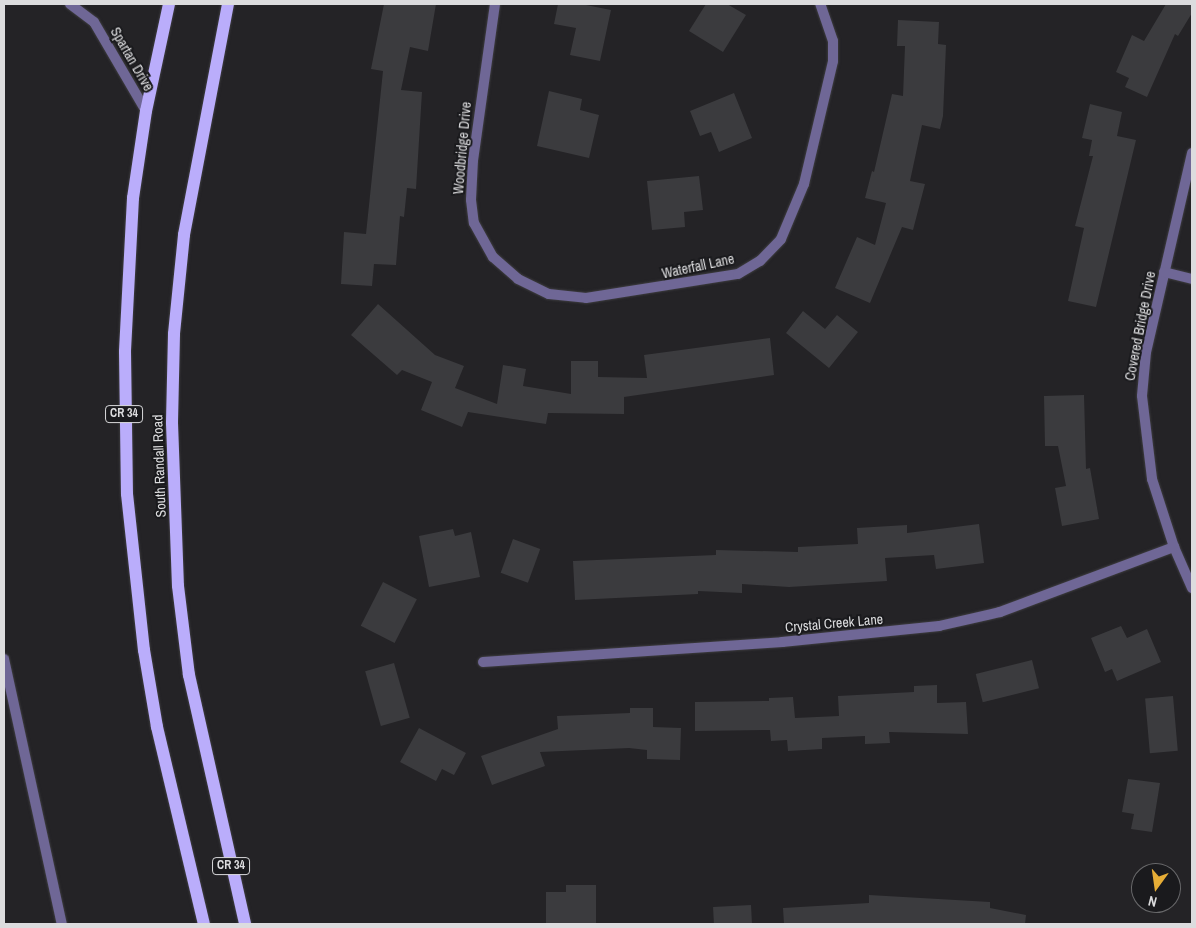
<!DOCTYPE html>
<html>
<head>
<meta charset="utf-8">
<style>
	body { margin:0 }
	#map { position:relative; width:1196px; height:928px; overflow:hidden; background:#242326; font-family:"Archivo Narrow",sans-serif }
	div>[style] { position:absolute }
	.building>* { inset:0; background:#3b3b3e; transform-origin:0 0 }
	.roads { filter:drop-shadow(0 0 1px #3e3d40) drop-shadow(0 0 1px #3e3d40) }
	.lane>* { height:10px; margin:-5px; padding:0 5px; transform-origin:5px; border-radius:5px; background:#6f6796 }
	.street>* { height:10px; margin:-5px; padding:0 5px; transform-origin:5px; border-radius:5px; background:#6f6796 }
	.primary>* { height:12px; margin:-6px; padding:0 6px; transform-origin:6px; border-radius:6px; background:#baadfb }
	span { translate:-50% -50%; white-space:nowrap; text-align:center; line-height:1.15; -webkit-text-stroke:4px #1a1a1d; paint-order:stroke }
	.shield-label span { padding:1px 4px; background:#1a1a1d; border:1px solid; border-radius:4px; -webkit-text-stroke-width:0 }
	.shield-label { font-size:12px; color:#dcdcde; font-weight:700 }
	.street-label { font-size:14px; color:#dcdcde }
	.frame { position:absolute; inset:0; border:5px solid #dcdcde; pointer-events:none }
	.north { position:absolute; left:1131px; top:863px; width:50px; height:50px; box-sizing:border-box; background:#1a1a1d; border:1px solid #68686a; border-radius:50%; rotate:194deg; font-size:14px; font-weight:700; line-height:20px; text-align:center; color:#dcdcde }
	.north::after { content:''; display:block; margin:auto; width:18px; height:22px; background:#e6ad36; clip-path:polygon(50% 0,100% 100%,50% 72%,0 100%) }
</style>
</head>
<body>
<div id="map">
	<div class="building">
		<i style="clip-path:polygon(384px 4px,436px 4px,428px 51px,410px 47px,401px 90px,422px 92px,416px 189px,407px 188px,404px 217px,400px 216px,396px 265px,374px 264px,372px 286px,341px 284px,344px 232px,366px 234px,383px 71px,371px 69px)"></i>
		<i style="clip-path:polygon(558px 4px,581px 4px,611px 10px,600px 61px,570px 55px,576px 28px,554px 24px)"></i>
		<i style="clip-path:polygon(706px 4px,727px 4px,746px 15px,723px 52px,689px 31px)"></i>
		<i style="clip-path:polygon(1166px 4px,1192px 4px,1192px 13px,1178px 36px,1175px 34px,1147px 97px,1125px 87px,1129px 78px,1116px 72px,1132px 35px,1144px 41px)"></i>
		<i style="clip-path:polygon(898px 20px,939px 22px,938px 44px,946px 45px,943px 116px,940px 129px,922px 125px,910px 181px,925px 184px,913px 230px,902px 227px,870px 303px,835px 288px,857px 237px,875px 245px,886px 203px,865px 198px,872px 171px,874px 172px,892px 94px,903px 96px,905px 46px,897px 46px)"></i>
		<i style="clip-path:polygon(549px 91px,582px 99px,580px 110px,599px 115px,589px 158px,537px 146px)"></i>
		<i style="clip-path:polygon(734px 93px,752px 138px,719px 152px,711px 132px,700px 136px,690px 111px)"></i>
		<i style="clip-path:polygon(1090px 104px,1122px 112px,1117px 136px,1136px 140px,1096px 307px,1068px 301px,1084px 228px,1075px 226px,1093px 156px,1089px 156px,1092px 140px,1082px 138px)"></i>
		<i style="clip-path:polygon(699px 176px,703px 210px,684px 212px,685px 227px,652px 230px,647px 181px)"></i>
		<i style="clip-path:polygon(378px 304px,435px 355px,464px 366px,455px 388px,497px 404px,503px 365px,526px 369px,523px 386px,571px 394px,571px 361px,598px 361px,598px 377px,647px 378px,644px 355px,770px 338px,774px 375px,624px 397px,624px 414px,548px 413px,546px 424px,468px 412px,462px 427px,421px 410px,432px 382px,402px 370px,397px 375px,351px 335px)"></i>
		<i style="clip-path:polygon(803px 311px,825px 329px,837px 315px,858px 332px,829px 368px,786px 333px)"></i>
		<i style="clip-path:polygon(1084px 395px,1086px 469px,1090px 468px,1099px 519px,1062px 526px,1055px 488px,1066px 486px,1058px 446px,1045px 446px,1044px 396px)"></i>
		<i style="clip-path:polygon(979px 524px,984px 563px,936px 569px,934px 555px,885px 558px,887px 581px,789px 587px,742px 584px,742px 593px,698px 591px,698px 594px,575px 600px,573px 561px,716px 555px,716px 550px,798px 552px,798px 547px,858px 544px,857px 528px,907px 525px,907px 533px)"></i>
		<i style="clip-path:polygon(453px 529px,455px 536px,471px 532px,480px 577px,429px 587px,419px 536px)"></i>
		<i style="left:513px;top:539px;width:29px;height:36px;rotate:20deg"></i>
		<i style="left:383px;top:582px;width:38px;height:49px;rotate:27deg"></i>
		<i style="clip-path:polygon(1121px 626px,1127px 638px,1147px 629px,1161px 662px,1117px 681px,1112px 669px,1105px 672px,1091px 638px)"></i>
		<i style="left:1032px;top:660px;width:29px;height:58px;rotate:76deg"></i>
		<i style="left:394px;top:663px;width:57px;height:30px;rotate:74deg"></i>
		<i style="clip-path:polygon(937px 685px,937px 703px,966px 702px,968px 734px,889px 732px,890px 743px,865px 744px,865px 736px,822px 738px,822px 749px,788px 751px,787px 740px,771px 741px,770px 730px,695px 731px,695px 702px,769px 701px,769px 698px,793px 697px,795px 718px,839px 716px,838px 696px,914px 692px,914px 686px)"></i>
		<i style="left:1173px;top:696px;width:55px;height:28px;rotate:85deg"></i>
		<i style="clip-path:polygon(630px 708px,653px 708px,653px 727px,681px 728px,680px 760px,647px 759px,647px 750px,629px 748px,540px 752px,545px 766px,492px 785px,481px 756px,558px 729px,557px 716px,630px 713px)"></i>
		<i style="clip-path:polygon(419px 728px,466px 753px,454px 775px,442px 769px,436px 781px,400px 762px)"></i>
		<i style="clip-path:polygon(1128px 779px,1160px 783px,1152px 832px,1131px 829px,1134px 814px,1122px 812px)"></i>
		<i style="clip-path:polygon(566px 885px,596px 885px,596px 924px,546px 924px,546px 892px,566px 892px)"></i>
		<i style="clip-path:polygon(869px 895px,990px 902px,990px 908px,1026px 915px,1025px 924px,784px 924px,783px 908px,869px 903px)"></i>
		<i style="left:751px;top:905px;width:19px;height:38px;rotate:87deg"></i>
	</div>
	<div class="roads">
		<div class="lane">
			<i style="left:4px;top:659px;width:271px;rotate:77.7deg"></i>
		</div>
		<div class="street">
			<i style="left:70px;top:4px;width:30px;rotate:37deg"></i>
			<i style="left:94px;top:22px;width:103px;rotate:59.7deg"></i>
			<i style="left:495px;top:4px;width:158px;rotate:98deg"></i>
			<i style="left:473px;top:160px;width:40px;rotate:92.9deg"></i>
			<i style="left:471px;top:200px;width:23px;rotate:83deg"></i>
			<i style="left:474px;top:223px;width:39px;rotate:61deg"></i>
			<i style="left:493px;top:257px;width:33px;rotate:41deg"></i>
			<i style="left:518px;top:279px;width:34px;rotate:26deg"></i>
			<i style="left:549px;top:294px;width:37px;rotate:6deg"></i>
			<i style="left:586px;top:298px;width:154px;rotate:-9deg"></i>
			<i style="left:738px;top:274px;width:26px;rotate:-31deg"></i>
			<i style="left:760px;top:261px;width:30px;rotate:-46deg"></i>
			<i style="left:781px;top:239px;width:60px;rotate:-67.3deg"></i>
			<i style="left:804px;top:184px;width:126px;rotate:-76.7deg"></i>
			<i style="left:833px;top:61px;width:20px;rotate:-90deg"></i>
			<i style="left:833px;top:41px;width:39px;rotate:-109deg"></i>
			<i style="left:1192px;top:153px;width:204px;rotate:103deg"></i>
			<i style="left:1146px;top:352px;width:44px;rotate:95.2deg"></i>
			<i style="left:1142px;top:396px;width:84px;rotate:83.1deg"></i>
			<i style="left:1152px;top:479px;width:71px;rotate:72.1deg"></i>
			<i style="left:1174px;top:547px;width:45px;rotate:66.3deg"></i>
			<i style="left:1164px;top:272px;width:29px;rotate:14deg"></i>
			<i style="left:483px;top:662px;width:300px;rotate:-3.8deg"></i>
			<i style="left:782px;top:642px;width:158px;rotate:-5.8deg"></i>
			<i style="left:939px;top:626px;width:63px;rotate:-12.9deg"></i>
			<i style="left:1000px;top:612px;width:186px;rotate:-20.5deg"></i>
		</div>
		<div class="primary">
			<i style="left:169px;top:4px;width:109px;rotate:102.1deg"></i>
			<i style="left:146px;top:111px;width:88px;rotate:98.5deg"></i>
			<i style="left:133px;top:198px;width:154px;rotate:93deg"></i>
			<i style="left:125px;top:352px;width:142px;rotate:89.2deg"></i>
			<i style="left:127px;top:494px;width:157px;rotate:83.8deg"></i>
			<i style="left:144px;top:650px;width:78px;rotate:80.4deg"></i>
			<i style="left:157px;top:727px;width:203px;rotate:76.6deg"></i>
			<i style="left:228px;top:4px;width:235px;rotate:100.8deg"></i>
			<i style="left:184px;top:235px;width:100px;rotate:95.8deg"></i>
			<i style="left:174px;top:334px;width:89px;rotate:91.3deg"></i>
			<i style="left:172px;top:423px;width:163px;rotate:87.9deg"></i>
			<i style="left:178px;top:586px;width:90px;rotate:83deg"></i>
			<i style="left:189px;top:675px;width:255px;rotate:77.3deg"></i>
		</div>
	</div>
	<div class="shield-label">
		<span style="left:124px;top:414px">CR 34</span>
		<span style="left:231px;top:866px">CR 34</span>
	</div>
	<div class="street-label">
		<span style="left:132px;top:59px;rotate:60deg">Spartan Drive</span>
		<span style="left:462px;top:148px;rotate:-85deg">Woodbridge Drive</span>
		<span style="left:698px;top:266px;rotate:-12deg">Waterfall Lane</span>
		<span style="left:1140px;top:326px;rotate:-79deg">Covered Bridge Drive</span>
		<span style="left:159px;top:466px;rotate:-92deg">South Randall Road</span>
		<span style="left:834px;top:623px;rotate:-5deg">Crystal Creek Lane</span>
	</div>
	<div class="frame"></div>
	<div class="north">N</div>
</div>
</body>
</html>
